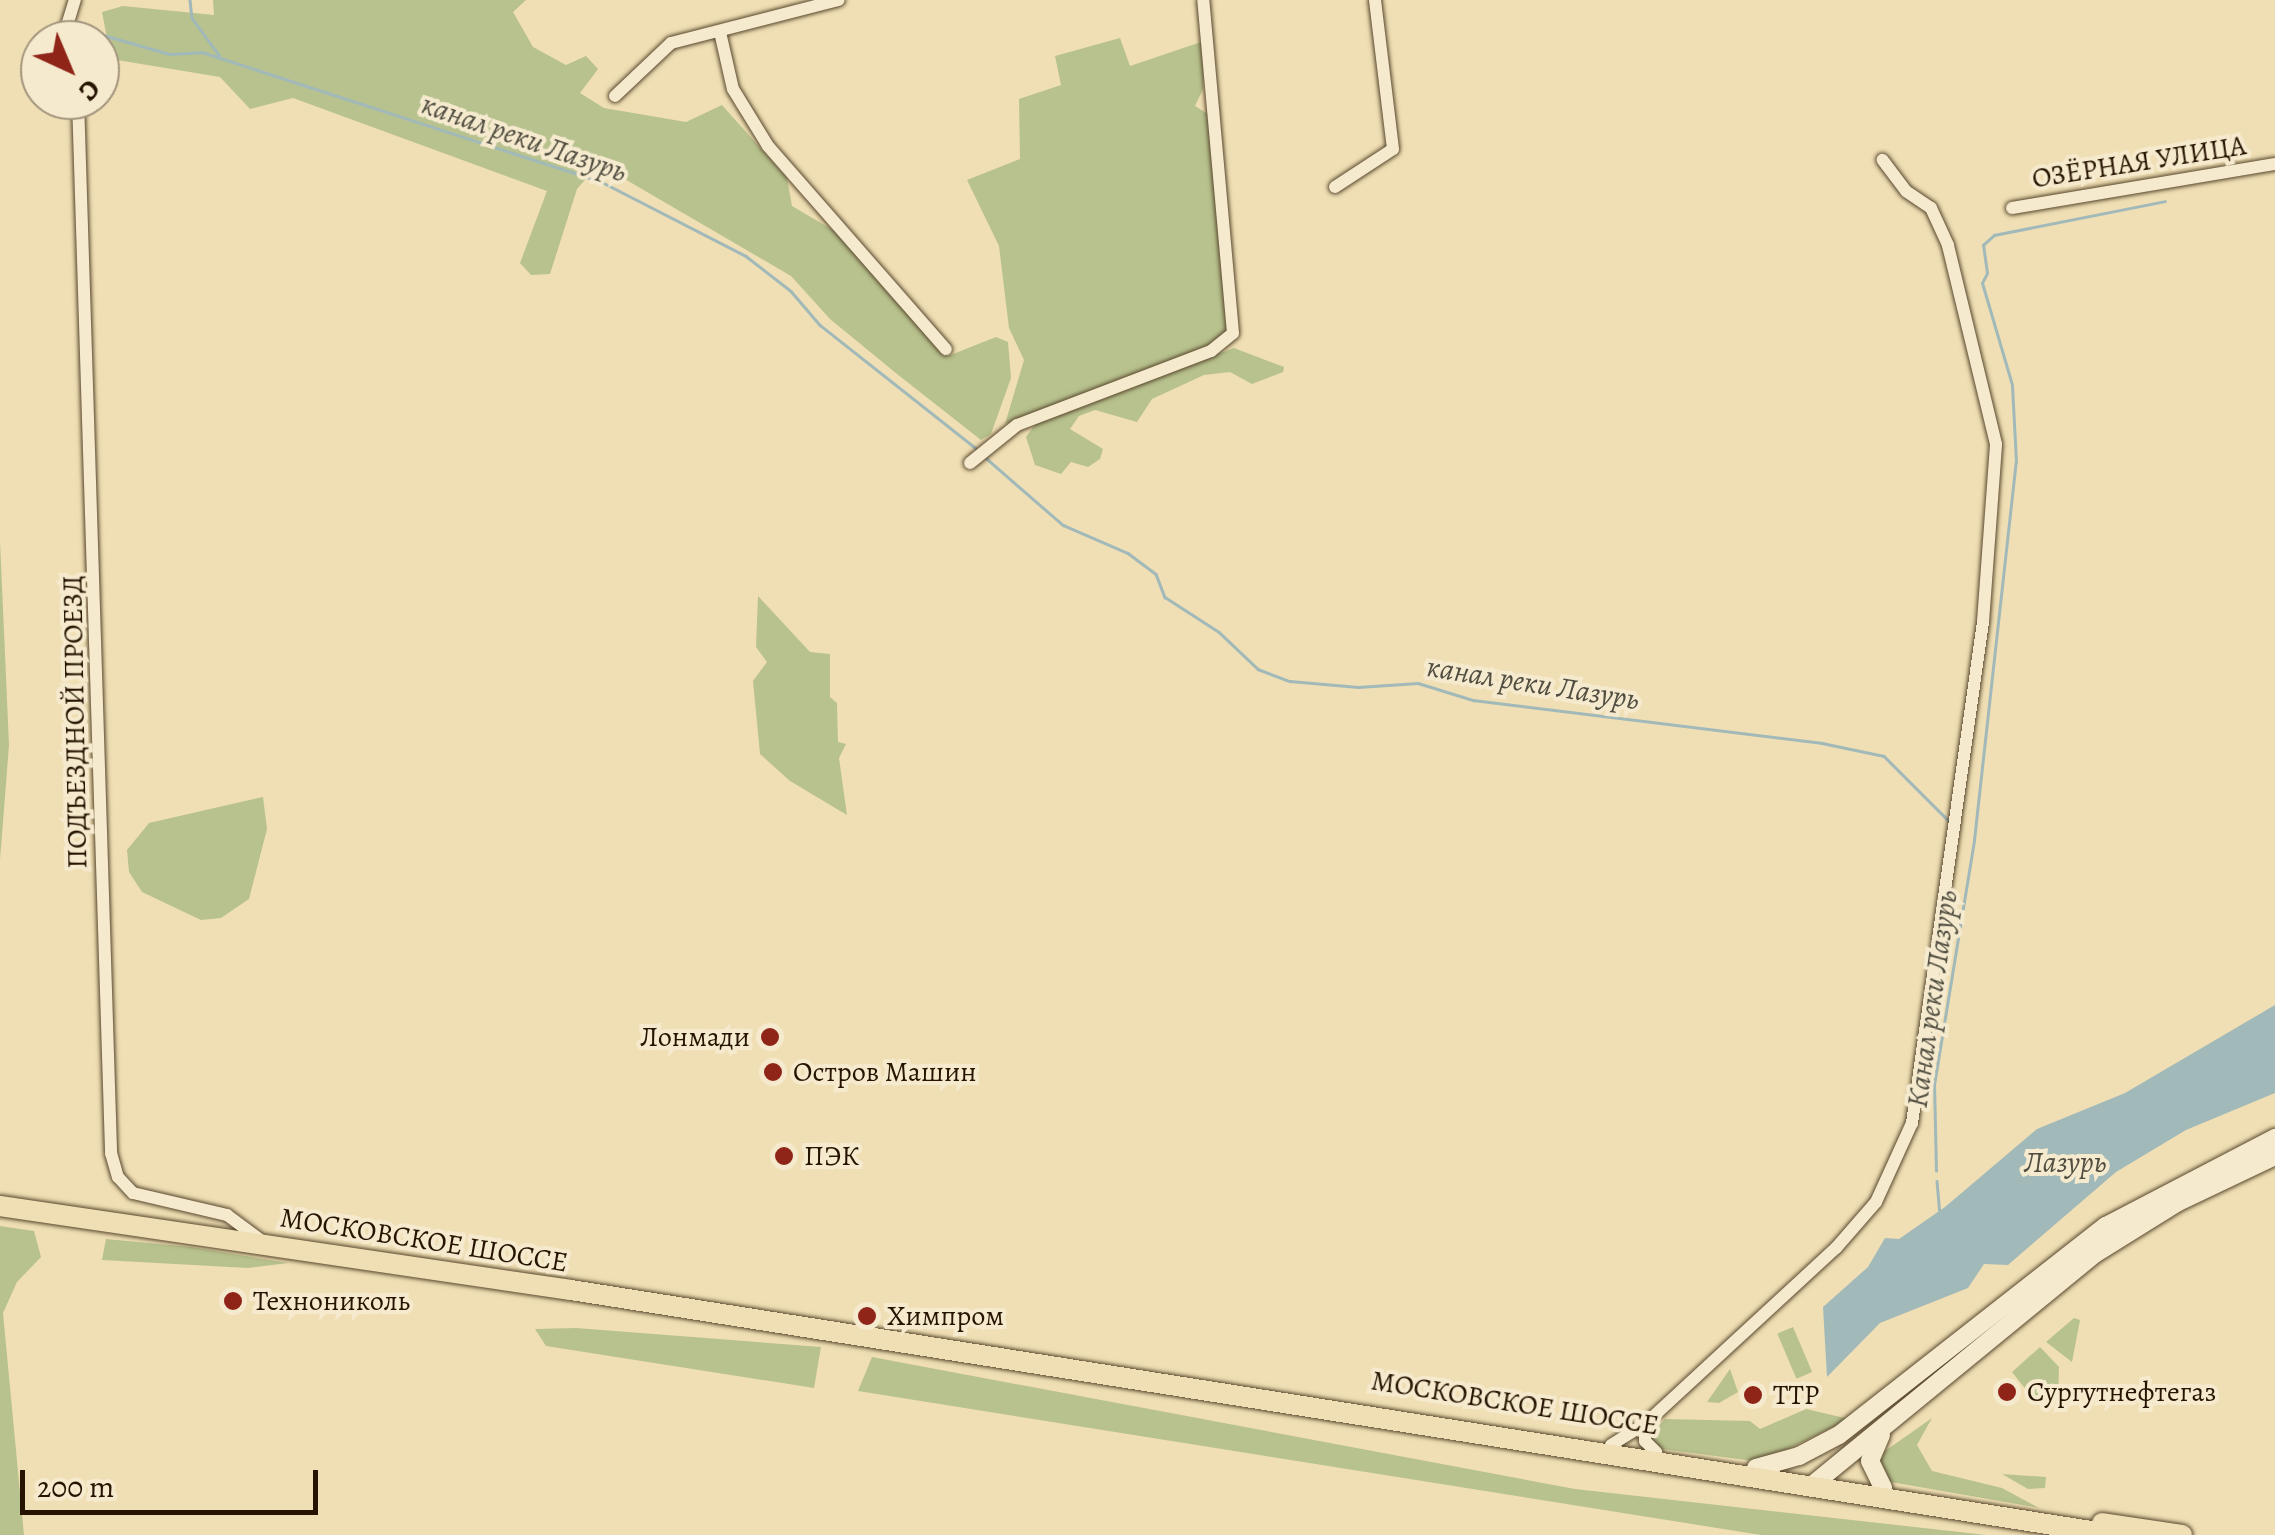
<!DOCTYPE html>
<html>
<head>
<meta charset="utf-8">
<style>
	body { margin:0 }
	#map { position:relative; width:2275px; height:1535px; overflow:hidden; background:#f0dfb4; font-family:Alegreya,serif }
	div>[style] { position:absolute }
	.green>* { inset:0; background:#b8c28e; transform-origin:0 0 }
	.water>* { inset:0; background:#a1b9b9 }
	.stream>* { height:2.5px; margin:-1.25px; padding:0 1.25px; transform-origin:1.25px; border-radius:1.25px; background:#a1b9b9 }
	.roads { filter:drop-shadow(0 0 2px #58472d) drop-shadow(0 0 2px #58472d) }
	.street>* { height:12px; margin:-6px; padding:0 6px; transform-origin:6px; border-radius:6px; background:#f5eace }
	.secondary>* { height:18px; margin:-9px; padding:0 9px; transform-origin:9px; border-radius:9px; background:#f5eace }
	.primary>* { height:20px; margin:-10px; padding:0 10px; transform-origin:10px; border-radius:10px; background:#f0dfb4 }
	.dots>* { width:28px; height:28px; translate:-50% -50%; box-sizing:border-box; border:5px solid #f5eace; border-radius:50% }
	span { translate:-50% -50%; white-space:nowrap; text-align:center; line-height:1.15; -webkit-text-stroke:8px #f5eace; paint-order:stroke }
	.street-label { font-size:28px; color:#261400 }
	.poi-label { font-size:28px; color:#261400 }
	.right { translate:-100% -50%; text-align:right }
	.left { translate:0 -50%; text-align:left }
	.water-label { font-size:30px; color:#514e41; font-style:italic }
	.north { position:absolute; left:20px; top:20px; width:100px; height:100px; box-sizing:border-box; background:#f5eace; border:2px solid #a2947c; border-radius:50%; rotate:136deg; font-size:28px; font-weight:700; line-height:40px; text-align:center; color:#261400 }
	.north::after { content:''; display:block; margin:auto; width:35px; height:45px; background:#8f2418; clip-path:polygon(50% 0,100% 100%,50% 72%,0 100%) }
	.scale { position:absolute; left:20px; top:1470px; width:298px; height:45px; box-sizing:border-box; border:5px solid #261400; border-top:0; padding-left:12px; font-size:30px; line-height:35px; white-space:nowrap; color:#261400; -webkit-text-stroke:8px #f5eace; paint-order:stroke }
</style>
</head>
<body>
<div id="map">
	<div class="green">
		<i style="clip-path:polygon(213px 0,526px 0,513px 12px,533px 47px,566px 65px,586px 56px,598px 69px,580px 93px,604px 108px,686px 122px,722px 105px,787px 178px,792px 206px,838px 233px,948px 356px,996px 337px,1008px 342px,1011px 378px,991px 434px,981px 440px,897px 374px,830px 319px,791px 276px,599px 164px,577px 189px,550px 274px,531px 275px,520px 263px,547px 191px,293px 98px,250px 109px,220px 77px,111px 59px,102px 12px,123px 6px,214px 15px)"></i>
		<i style="clip-path:polygon(1120px 38px,1130px 66px,1204px 41px,1203px 89px,1195px 106px,1208px 114px,1228px 329px,1216px 345px,1005px 424px,1024px 360px,1009px 328px,999px 246px,967px 180px,1020px 159px,1019px 99px,1061px 85px,1055px 56px)"></i>
		<i style="clip-path:polygon(1234px 348px,1284px 367px,1283px 372px,1252px 384px,1230px 372px,1204px 375px,1152px 399px,1137px 422px,1095px 410px,1079px 416px,1070px 429px,1103px 449px,1100px 459px,1088px 467px,1071px 462px,1061px 474px,1035px 465px,1026px 437px,1036px 423px)"></i>
		<i style="clip-path:polygon(0 541px,9px 745px,0 860px)"></i>
		<i style="clip-path:polygon(758px 596px,810px 652px,830px 654px,830px 697px,837px 703px,838px 742px,846px 744px,839px 758px,847px 815px,790px 781px,760px 754px,753px 681px,767px 662px,756px 647px)"></i>
		<i style="clip-path:polygon(263px 797px,267px 829px,249px 899px,221px 918px,201px 920px,142px 892px,129px 872px,127px 850px,149px 823px)"></i>
		<i style="clip-path:polygon(0 1226px,34px 1231px,41px 1257px,17px 1282px,3px 1313px,24px 1535px,0 1535px)"></i>
		<i style="clip-path:polygon(106px 1239px,191px 1247px,288px 1263px,248px 1268px,102px 1260px)"></i>
		<i style="clip-path:polygon(2074px 1318px,2080px 1320px,2072px 1362px,2046px 1342px)"></i>
		<i style="left:1793px;top:1327px;width:49px;height:17px;rotate:67deg"></i>
		<i style="clip-path:polygon(576px 1328px,821px 1347px,814px 1388px,546px 1346px,535px 1329px)"></i>
		<i style="clip-path:polygon(2040px 1347px,2059px 1367px,2058px 1398px,2031px 1396px,2012px 1372px)"></i>
		<i style="clip-path:polygon(872px 1357px,1575px 1489px,1986px 1535px,1761px 1535px,858px 1391px)"></i>
		<i style="clip-path:polygon(1730px 1369px,1738px 1392px,1719px 1403px,1707px 1402px)"></i>
		<i style="clip-path:polygon(1806px 1409px,1849px 1419px,1762px 1462px,1661px 1449px,1648px 1438px,1665px 1419px,1750px 1421px,1760px 1429px)"></i>
		<i style="clip-path:polygon(1932px 1418px,1917px 1445px,1932px 1471px,2002px 1488px,2039px 1508px,1885px 1481px,1878px 1456px)"></i>
		<i style="clip-path:polygon(2002px 1474px,2046px 1477px,2045px 1488px,2028px 1489px)"></i>
	</div>
	<div class="water">
		<i style="clip-path:polygon(2275px 1005px,2275px 1093px,2186px 1130px,2116px 1172px,2008px 1265px,1984px 1264px,1968px 1288px,1880px 1323px,1827px 1377px,1823px 1307px,1868px 1267px,1885px 1238px,1899px 1239px,1945px 1207px,2037px 1129px,2125px 1093px)"></i>
	</div>
	<div class="stream">
		<i style="left:190px;top:0;width:18px;rotate:84deg"></i>
		<i style="left:192px;top:18px;width:46px;rotate:53.9deg"></i>
		<i style="left:93px;top:32px;width:79px;rotate:16.1deg"></i>
		<i style="left:169px;top:54px;width:33px;rotate:-3deg"></i>
		<i style="left:202px;top:52px;width:418px;rotate:18deg"></i>
		<i style="left:600px;top:181px;width:164px;rotate:27.2deg"></i>
		<i style="left:746px;top:256px;width:57px;rotate:37.9deg"></i>
		<i style="left:791px;top:291px;width:45px;rotate:49.5deg"></i>
		<i style="left:820px;top:325px;width:200px;rotate:38.3deg"></i>
		<i style="left:986px;top:458px;width:102px;rotate:41deg"></i>
		<i style="left:1063px;top:525px;width:71px;rotate:23.3deg"></i>
		<i style="left:1128px;top:553px;width:35px;rotate:37deg"></i>
		<i style="left:1156px;top:574px;width:25px;rotate:69deg"></i>
		<i style="left:1165px;top:597px;width:64px;rotate:32.9deg"></i>
		<i style="left:1219px;top:632px;width:54px;rotate:43.5deg"></i>
		<i style="left:1258px;top:669px;width:34px;rotate:21deg"></i>
		<i style="left:1290px;top:681px;width:68px;rotate:5deg"></i>
		<i style="left:1358px;top:687px;width:60px;rotate:-3.8deg"></i>
		<i style="left:1418px;top:683px;width:58px;rotate:17.2deg"></i>
		<i style="left:1473px;top:700px;width:352px;rotate:7deg"></i>
		<i style="left:1822px;top:743px;width:63px;rotate:11.8deg"></i>
		<i style="left:1884px;top:756px;width:91px;rotate:45deg"></i>
		<i style="left:1936px;top:1171px;width:86px;rotate:-91.3deg"></i>
		<i style="left:1934px;top:1085px;width:248px;rotate:-80.7deg"></i>
		<i style="left:1974px;top:840px;width:380px;rotate:-83.7deg"></i>
		<i style="left:2016px;top:462px;width:77px;rotate:-93deg"></i>
		<i style="left:2012px;top:385px;width:106px;rotate:-106.4deg"></i>
		<i style="left:1982px;top:283px;width:11px;rotate:-63deg"></i>
		<i style="left:1987px;top:273px;width:28px;rotate:-98deg"></i>
		<i style="left:1983px;top:245px;width:15px;rotate:-42deg"></i>
		<i style="left:1994px;top:235px;width:174px;rotate:-11.2deg"></i>
		<i style="left:1937px;top:1181px;width:33px;rotate:85deg"></i>
	</div>
	<div class="roads">
		<div class="street">
			<i style="left:720px;top:32px;width:58px;rotate:77.2deg"></i>
			<i style="left:733px;top:89px;width:67px;rotate:58.4deg"></i>
			<i style="left:768px;top:146px;width:270px;rotate:48.8deg"></i>
			<i style="left:69px;top:40px;width:9px;rotate:-117deg"></i>
			<i style="left:65px;top:32px;width:34px;rotate:-73deg"></i>
			<i style="left:615px;top:96px;width:77px;rotate:-43.4deg"></i>
			<i style="left:671px;top:43px;width:173px;rotate:-14.4deg"></i>
			<i style="left:78px;top:100px;width:1054px;rotate:88.2deg"></i>
			<i style="left:111px;top:1153px;width:25px;rotate:74deg"></i>
			<i style="left:118px;top:1177px;width:22px;rotate:47deg"></i>
			<i style="left:133px;top:1193px;width:97px;rotate:13.2deg"></i>
			<i style="left:227px;top:1215px;width:44px;rotate:36.6deg"></i>
			<i style="left:1335px;top:187px;width:69px;rotate:-33.2deg"></i>
			<i style="left:1393px;top:149px;width:150px;rotate:-96.9deg"></i>
			<i style="left:2012px;top:208px;width:267px;rotate:-9.5deg"></i>
			<i style="left:970px;top:463px;width:60px;rotate:-39deg"></i>
			<i style="left:1017px;top:425px;width:208px;rotate:-20.9deg"></i>
			<i style="left:1211px;top:351px;width:28px;rotate:-39deg"></i>
			<i style="left:1233px;top:333px;width:334px;rotate:-95.1deg"></i>
			<i style="left:1645px;top:1424px;width:17px;rotate:90deg"></i>
			<i style="left:1645px;top:1441px;width:16px;rotate:45deg"></i>
			<i style="left:1611px;top:1445px;width:40px;rotate:-32deg"></i>
			<i style="left:1645px;top:1424px;width:260px;rotate:-42.7deg"></i>
			<i style="left:1836px;top:1248px;width:61px;rotate:-49deg"></i>
			<i style="left:1876px;top:1202px;width:87px;rotate:-65.5deg"></i>
			<i style="left:1912px;top:1123px;width:506px;rotate:-81.93deg"></i>
			<i style="left:1983px;top:622px;width:178px;rotate:-85.8deg"></i>
			<i style="left:1996px;top:444px;width:205px;rotate:-103.6deg"></i>
			<i style="left:1948px;top:245px;width:41px;rotate:-114.7deg"></i>
			<i style="left:1931px;top:208px;width:30px;rotate:-146deg"></i>
			<i style="left:1906px;top:191px;width:39px;rotate:-127deg"></i>
		</div>
		<div class="secondary">
			<i style="left:1881px;top:1435px;width:28px;rotate:113deg"></i>
			<i style="left:1870px;top:1461px;width:30px;rotate:64deg"></i>
			<i style="left:1756px;top:1468px;width:45px;rotate:-15.6deg"></i>
			<i style="left:1799px;top:1456px;width:45px;rotate:-27.7deg"></i>
			<i style="left:1839px;top:1435px;width:339px;rotate:-38.1deg"></i>
			<i style="left:2106px;top:1226px;width:191px;rotate:-27.5deg"></i>
			<i style="left:1810px;top:1487px;width:370px;rotate:-39.3deg"></i>
			<i style="left:2096px;top:1253px;width:97px;rotate:-31.9deg"></i>
			<i style="left:2178px;top:1202px;width:107px;rotate:-25.4deg"></i>
		</div>
		<div class="primary">
			<i style="left:0;top:1206px;width:577px;rotate:8.37deg"></i>
			<i style="left:571px;top:1290px;width:1564px;rotate:9.01deg"></i>
			<i style="left:2102px;top:1523px;width:81px;rotate:8.5deg"></i>
		</div>
	</div>
	<div class="dots">
		<i style="left:770px;top:1037px;background:#8f2418"></i>
		<i style="left:773px;top:1072px;background:#8f2418"></i>
		<i style="left:784px;top:1156px;background:#8f2418"></i>
		<i style="left:233px;top:1301px;background:#8f2418"></i>
		<i style="left:867px;top:1316px;background:#8f2418"></i>
		<i style="left:2007px;top:1392px;background:#8f2418"></i>
		<i style="left:1753px;top:1395px;background:#8f2418"></i>
	</div>
	<div class="street-label">
		<span style="left:2139px;top:162px;rotate:-9deg">ОЗЁРНАЯ УЛИЦА</span>
		<span style="left:75px;top:722px;rotate:-91deg">ПОДЪЕЗДНОЙ ПРОЕЗД</span>
		<span style="left:424px;top:1240px;rotate:9deg">МОСКОВСКОЕ ШОССЕ</span>
		<span style="left:1515px;top:1403px;rotate:9deg">МОСКОВСКОЕ ШОССЕ</span>
	</div>
	<div class="poi-label">
		<span class="right" style="left:750px;top:1037px">Лонмади</span>
		<span class="left" style="left:793px;top:1072px">Остров Машин</span>
		<span class="left" style="left:804px;top:1156px">ПЭК</span>
		<span class="left" style="left:253px;top:1301px">Технониколь</span>
		<span class="left" style="left:887px;top:1316px">Химпром</span>
		<span class="left" style="left:2027px;top:1392px">Сургутнефтегаз</span>
		<span class="left" style="left:1773px;top:1395px">ТТР</span>
	</div>
	<div class="water-label">
		<span style="left:524px;top:138px;rotate:19deg">канал реки Лазурь</span>
		<span style="left:1533px;top:683px;rotate:9deg">канал реки Лазурь</span>
		<span style="left:1932px;top:999px;rotate:-82deg">Канал реки Лазурь</span>
		<span style="left:2065px;top:1162px">Лазурь</span>
	</div>
	<div class="north">С</div>
	<div class="scale">200 m</div>
</div>
</body>
</html>
